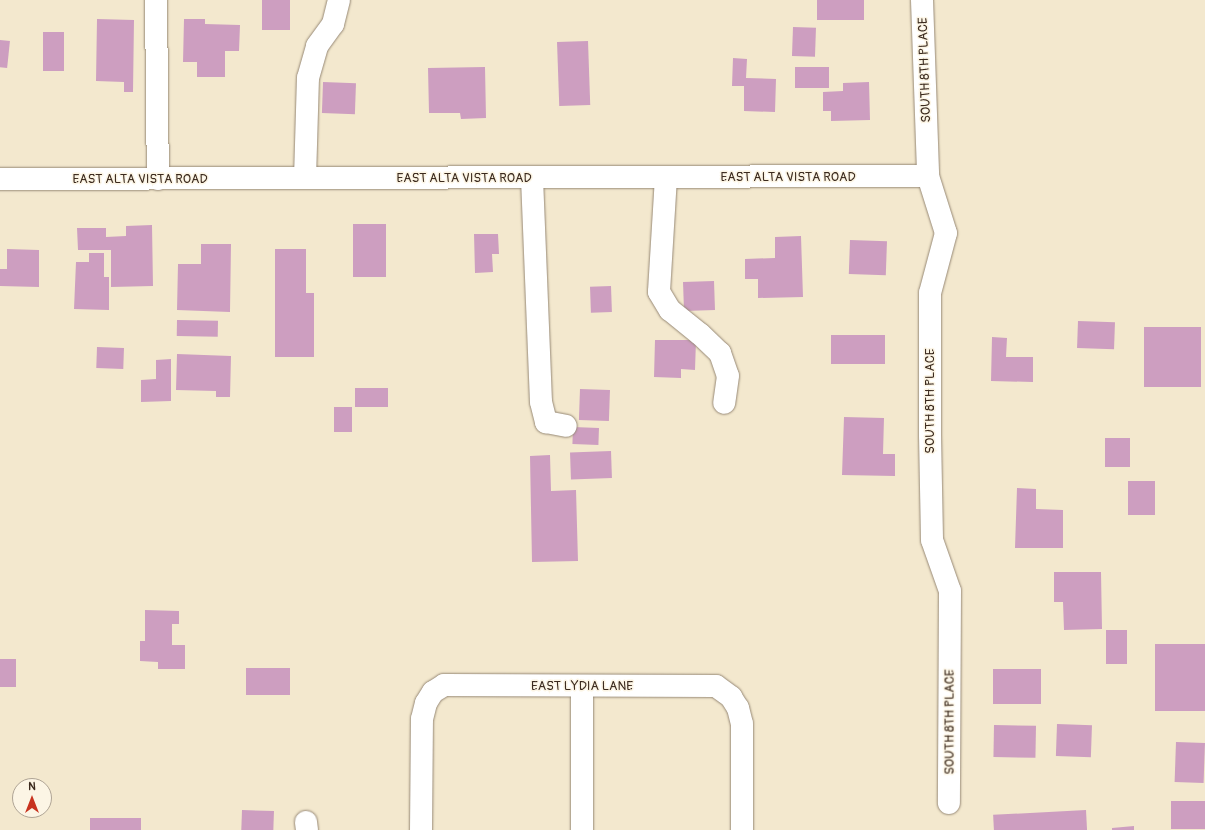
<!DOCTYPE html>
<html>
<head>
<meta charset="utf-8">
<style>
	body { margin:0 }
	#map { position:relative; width:1205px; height:830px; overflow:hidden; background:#f3e8ce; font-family:Pangolin,sans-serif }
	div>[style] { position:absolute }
	.building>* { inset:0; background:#cd9ec0; transform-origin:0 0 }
	.roads { filter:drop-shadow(0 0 1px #978976) drop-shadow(0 0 1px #978976) }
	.minor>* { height:22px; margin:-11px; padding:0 11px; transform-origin:11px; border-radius:11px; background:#fff }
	span { translate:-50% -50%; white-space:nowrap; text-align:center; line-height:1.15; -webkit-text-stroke:3px #fcf5e5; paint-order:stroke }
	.street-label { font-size:13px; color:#3b2a1e }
	.north { position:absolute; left:12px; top:778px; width:40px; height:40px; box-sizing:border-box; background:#fcf5e5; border:1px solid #afa495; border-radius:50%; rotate:0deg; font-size:11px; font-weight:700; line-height:16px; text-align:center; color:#3b2a1e }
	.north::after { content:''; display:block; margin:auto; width:14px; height:18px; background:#c8321e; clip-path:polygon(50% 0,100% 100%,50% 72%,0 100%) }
</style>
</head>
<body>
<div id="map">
	<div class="building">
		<i style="left:262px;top:0;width:28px;height:30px"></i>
		<i style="left:817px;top:0;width:47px;height:20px"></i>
		<i style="clip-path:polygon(97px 19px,134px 20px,133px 92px,124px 92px,124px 82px,96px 81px)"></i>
		<i style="clip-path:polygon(184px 19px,205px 19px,205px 24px,240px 25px,239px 51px,225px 51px,225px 77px,197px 77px,197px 62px,183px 62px)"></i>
		<i style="left:793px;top:27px;width:23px;height:29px;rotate:2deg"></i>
		<i style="left:43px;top:32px;width:21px;height:39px"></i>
		<i style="left:0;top:40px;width:10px;height:27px;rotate:6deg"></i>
		<i style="left:588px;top:41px;width:64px;height:31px;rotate:88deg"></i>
		<i style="clip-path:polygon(733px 58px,747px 59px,746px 78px,776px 79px,775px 112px,744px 111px,744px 86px,732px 86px)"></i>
		<i style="clip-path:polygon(485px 67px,486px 118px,461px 119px,460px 113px,429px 113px,428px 68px)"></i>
		<i style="left:829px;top:67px;width:21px;height:34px;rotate:90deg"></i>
		<i style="left:323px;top:82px;width:33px;height:31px;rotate:2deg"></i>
		<i style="clip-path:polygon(869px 82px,870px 120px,831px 121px,831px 111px,823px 111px,823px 92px,843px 91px,843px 83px)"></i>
		<i style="left:353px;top:224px;width:33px;height:53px"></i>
		<i style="clip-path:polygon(152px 225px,153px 286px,111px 287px,111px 250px,78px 250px,77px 228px,106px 228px,106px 237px,126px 236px,126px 226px)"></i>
		<i style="clip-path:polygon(474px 234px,498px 234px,499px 254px,492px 254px,493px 272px,475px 273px)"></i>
		<i style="clip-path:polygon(801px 236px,803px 297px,758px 298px,758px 279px,745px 279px,745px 259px,775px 258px,775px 237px)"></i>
		<i style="left:850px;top:240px;width:37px;height:34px;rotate:2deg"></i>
		<i style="clip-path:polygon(201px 244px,231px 244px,230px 312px,177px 310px,178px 264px,201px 264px)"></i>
		<i style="clip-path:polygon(7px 249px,39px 250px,39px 287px,0 286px,0 269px,7px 269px)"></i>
		<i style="clip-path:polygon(275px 249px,306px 249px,306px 293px,314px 293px,314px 357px,275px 357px)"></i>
		<i style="clip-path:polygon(89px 253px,104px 253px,104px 277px,109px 277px,109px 310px,74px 309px,76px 262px,89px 262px)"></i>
		<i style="left:714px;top:281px;width:29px;height:31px;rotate:88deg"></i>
		<i style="left:611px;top:286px;width:26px;height:21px;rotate:88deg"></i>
		<i style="left:177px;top:320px;width:41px;height:16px;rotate:1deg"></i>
		<i style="left:1078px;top:321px;width:37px;height:27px;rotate:2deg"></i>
		<i style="left:1144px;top:327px;width:57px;height:60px"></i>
		<i style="left:885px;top:335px;width:29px;height:54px;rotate:90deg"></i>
		<i style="clip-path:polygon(992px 337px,1007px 338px,1006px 357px,1033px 357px,1033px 382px,991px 381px)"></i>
		<i style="clip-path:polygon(655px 340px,696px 340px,695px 370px,681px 369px,681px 378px,654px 377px)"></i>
		<i style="left:97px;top:347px;width:27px;height:21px;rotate:2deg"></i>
		<i style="clip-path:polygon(177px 354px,231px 356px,230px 397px,216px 397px,216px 391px,176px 390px)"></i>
		<i style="clip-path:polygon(171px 359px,171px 401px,141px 402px,141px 380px,156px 379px,156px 360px)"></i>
		<i style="left:355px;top:388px;width:33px;height:19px"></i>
		<i style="left:580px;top:389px;width:30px;height:31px;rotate:2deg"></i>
		<i style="left:334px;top:407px;width:18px;height:25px"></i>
		<i style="clip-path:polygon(844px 417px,884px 418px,883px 454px,895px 454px,895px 476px,842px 475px)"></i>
		<i style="left:573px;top:427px;width:26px;height:17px;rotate:2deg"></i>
		<i style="left:1105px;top:438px;width:25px;height:29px"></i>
		<i style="left:611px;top:451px;width:27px;height:41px;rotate:88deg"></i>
		<i style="clip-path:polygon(550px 455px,551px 491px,576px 490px,578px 561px,532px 562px,530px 456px)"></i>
		<i style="left:1128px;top:481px;width:27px;height:34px"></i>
		<i style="clip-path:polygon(1017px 488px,1036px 489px,1036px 509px,1063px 510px,1063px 548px,1015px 548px)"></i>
		<i style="clip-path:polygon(1054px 572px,1101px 572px,1102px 629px,1064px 630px,1063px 602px,1054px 602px)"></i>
		<i style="clip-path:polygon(145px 610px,179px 611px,179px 624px,172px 624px,172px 645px,185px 645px,185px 669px,158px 669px,158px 662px,140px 661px,140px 641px,145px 641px)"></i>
		<i style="left:1106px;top:630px;width:21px;height:34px"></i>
		<i style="left:1155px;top:644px;width:50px;height:67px"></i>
		<i style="left:0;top:659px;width:16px;height:28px"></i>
		<i style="left:290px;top:668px;width:27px;height:44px;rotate:90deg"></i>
		<i style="left:993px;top:669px;width:48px;height:35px"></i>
		<i style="left:1057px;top:724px;width:35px;height:32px;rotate:2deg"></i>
		<i style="left:994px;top:725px;width:42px;height:32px;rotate:1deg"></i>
		<i style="left:1176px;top:742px;width:29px;height:40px;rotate:2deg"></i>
		<i style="left:1171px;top:801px;width:34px;height:28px"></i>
		<i style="left:242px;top:810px;width:32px;height:20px;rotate:2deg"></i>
		<i style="left:1086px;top:810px;width:20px;height:93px;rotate:87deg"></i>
		<i style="left:141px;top:818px;width:12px;height:51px;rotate:90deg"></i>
		<i style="clip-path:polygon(1134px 826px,1134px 830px,1112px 830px,1112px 828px)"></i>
	</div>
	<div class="roads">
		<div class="minor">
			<i style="left:156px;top:0;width:179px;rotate:89.4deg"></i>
			<i style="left:922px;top:0;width:176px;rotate:88deg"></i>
			<i style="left:928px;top:176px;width:60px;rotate:72.5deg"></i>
			<i style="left:946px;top:233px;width:62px;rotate:104.9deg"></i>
			<i style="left:930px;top:293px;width:142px;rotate:90deg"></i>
			<i style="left:930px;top:435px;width:105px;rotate:88.9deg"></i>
			<i style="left:932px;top:540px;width:54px;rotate:70.6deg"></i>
			<i style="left:950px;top:591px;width:212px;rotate:90.3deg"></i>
			<i style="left:666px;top:177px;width:115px;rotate:93.5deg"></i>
			<i style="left:659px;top:292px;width:21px;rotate:59deg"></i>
			<i style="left:670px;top:310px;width:38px;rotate:39deg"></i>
			<i style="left:700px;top:334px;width:28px;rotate:44deg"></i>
			<i style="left:720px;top:353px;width:24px;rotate:71deg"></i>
			<i style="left:728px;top:376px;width:27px;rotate:98deg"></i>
			<i style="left:305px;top:178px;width:100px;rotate:-88.3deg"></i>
			<i style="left:308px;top:78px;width:33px;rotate:-74deg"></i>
			<i style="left:317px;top:46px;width:27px;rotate:-54deg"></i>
			<i style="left:333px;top:24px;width:25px;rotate:-76deg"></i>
			<i style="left:532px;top:178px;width:224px;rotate:87.7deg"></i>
			<i style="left:541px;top:402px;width:21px;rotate:76deg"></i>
			<i style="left:546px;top:422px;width:20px;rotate:11deg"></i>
			<i style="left:0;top:179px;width:928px;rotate:-0.19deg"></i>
			<i style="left:582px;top:686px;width:144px;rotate:90deg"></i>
			<i style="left:306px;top:822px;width:8px;rotate:83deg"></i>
			<i style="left:421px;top:830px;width:111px;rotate:-89.5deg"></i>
			<i style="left:422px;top:719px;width:16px;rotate:-76deg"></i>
			<i style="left:426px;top:703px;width:13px;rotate:-58deg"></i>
			<i style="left:433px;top:692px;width:13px;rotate:-32deg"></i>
			<i style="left:444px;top:685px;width:272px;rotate:0.2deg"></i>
			<i style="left:716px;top:686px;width:19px;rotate:36deg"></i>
			<i style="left:731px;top:697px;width:13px;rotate:58deg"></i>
			<i style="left:738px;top:708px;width:16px;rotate:76deg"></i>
			<i style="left:742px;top:724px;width:106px;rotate:90deg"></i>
		</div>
	</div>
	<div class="street-label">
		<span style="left:925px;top:70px;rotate:-92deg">SOUTH 8TH PLACE</span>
		<span style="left:788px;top:177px">EAST ALTA VISTA ROAD</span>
		<span style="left:464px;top:178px">EAST ALTA VISTA ROAD</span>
		<span style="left:140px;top:179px">EAST ALTA VISTA ROAD</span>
		<span style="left:930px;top:401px;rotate:-90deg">SOUTH 8TH PLACE</span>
		<span style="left:582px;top:686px">EAST LYDIA LANE</span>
		<span style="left:950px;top:722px;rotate:-90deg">SOUTH 8TH PLACE</span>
	</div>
	<div class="north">N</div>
</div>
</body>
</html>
